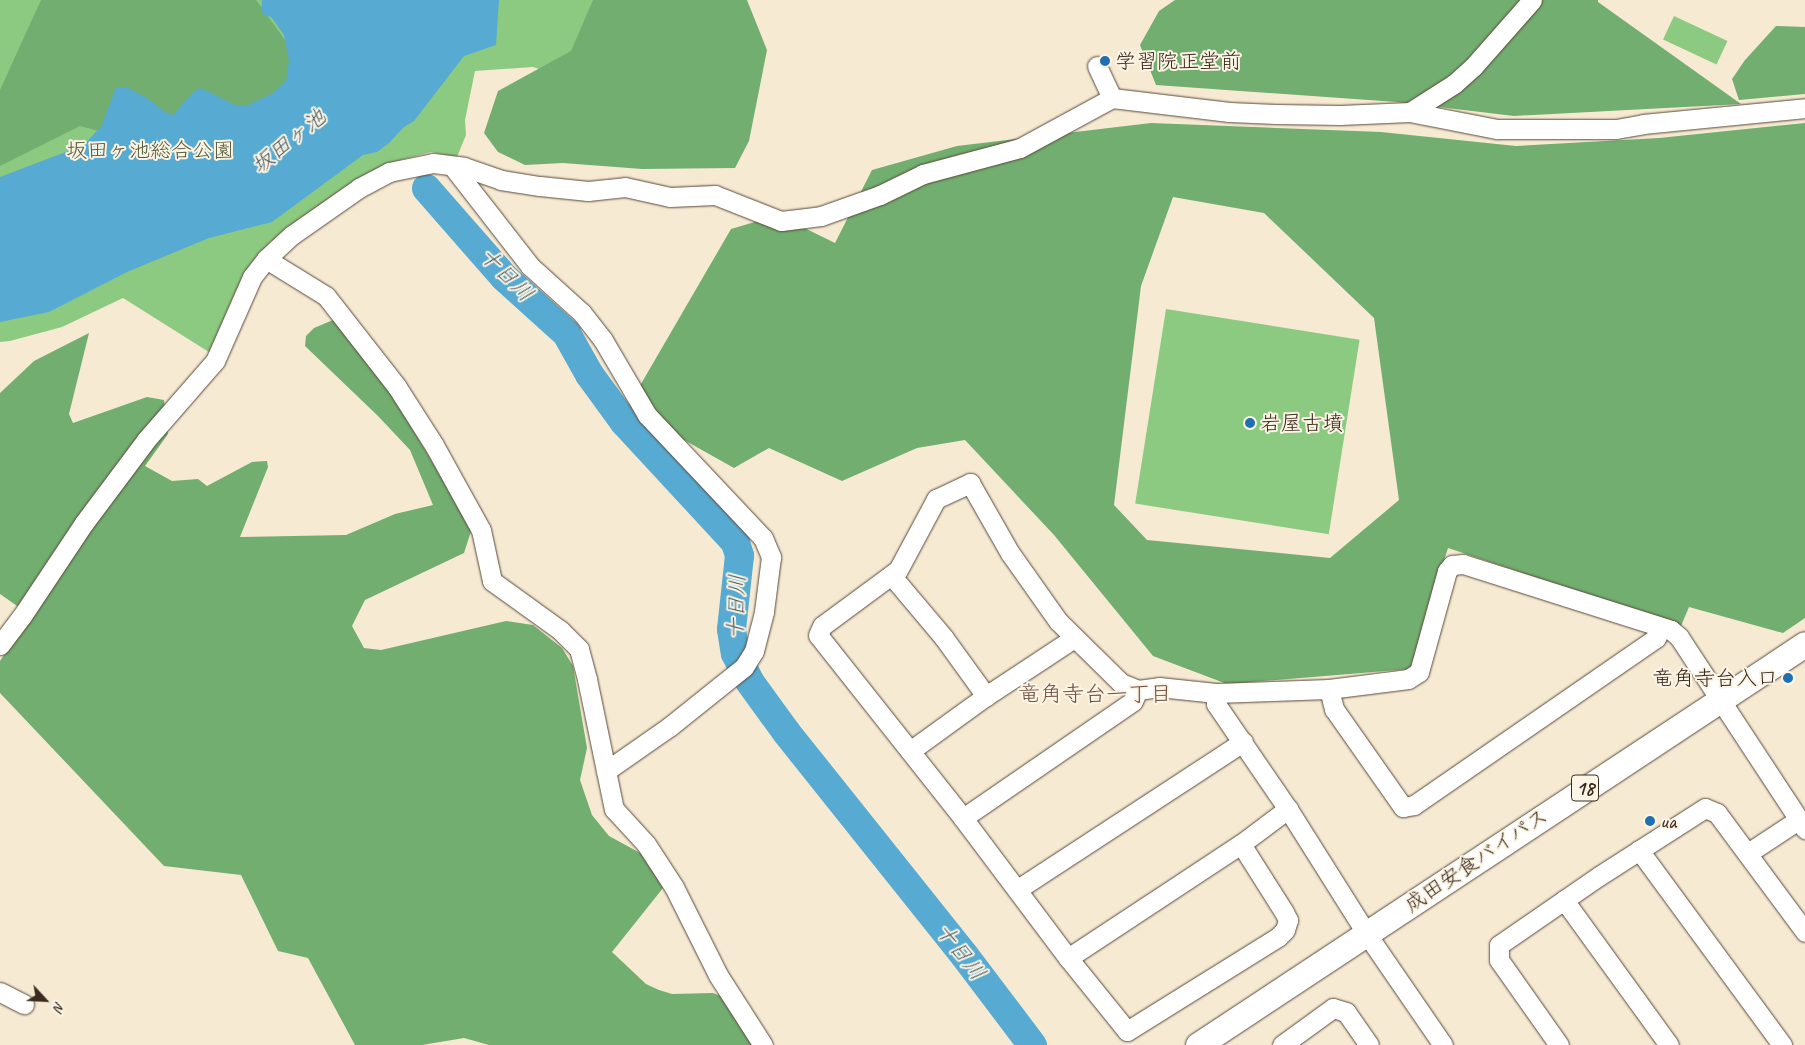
<!DOCTYPE html>
<html>
<head>
<meta charset="utf-8">
<style>
	body { margin:0 }
	#map { position:relative; width:1805px; height:1045px; overflow:hidden; background:#f7ead3; font-family:Caveat,"Klee One",sans-serif }
	div>[style] { position:absolute }
	.green>* { inset:0; background:#8cca81; transform-origin:0 0 }
	.forest>* { inset:0; background:#71ae6f }
	.water>* { inset:0; background:#57aad2 }
	.river>* { height:29px; margin:-14.5px; padding:0 14.5px; transform-origin:14.5px; border-radius:14.5px; background:#57aad2 }
	.roads { filter:drop-shadow(0 0 1px #574739) drop-shadow(0 0 1px #574739) }
	.minor>* { height:19px; margin:-9.5px; padding:0 9.5px; transform-origin:9.5px; border-radius:9.5px; background:#fff }
	.major>* { height:25px; margin:-12.5px; padding:0 12.5px; transform-origin:12.5px; border-radius:12.5px; background:#fff }
	.dots>* { width:14px; height:14px; translate:-50% -50%; box-sizing:border-box; border:2px solid #fcf5e5; border-radius:50% }
	span { translate:-50% -50%; white-space:nowrap; text-align:center; line-height:1.15; -webkit-text-stroke:4px #fcf5e5; paint-order:stroke }
	.shield-label span { padding:1px 4px; background:#fcf5e5; border:1px solid; border-radius:4px; -webkit-text-stroke-width:0 }
	.shield-label { font-size:20px; color:#3b2a1e; font-weight:700 }
	.poi-label { font-size:21px; color:#3b2a1e }
	.left { translate:0 -50%; text-align:left }
	.right { translate:-100% -50%; text-align:right }
	.park-label { font-size:21px; color:#535a3c }
	.street-label { font-size:21px; color:#3b2a1e }
	.water-label { font-size:22px; color:#45575d; font-style:italic }
	.neighbourhood-label { font-size:22px; color:#715143 }
	.north { position:absolute; left:20px; top:975px; width:50px; height:50px; -webkit-text-stroke:4px #fcf5e5; paint-order:stroke; rotate:115deg; font-size:14px; font-weight:700; line-height:20px; text-align:center; color:#3b2a1e }
	.north::after { content:''; display:block; margin:auto; width:18px; height:22px; background:#3b2a1e; clip-path:polygon(50% 0,100% 100%,50% 72%,0 100%) }
</style>
</head>
<body>
<div id="map">
	<div class="green">
		<i style="clip-path:polygon(0 0,646px 0,618px 95px,533px 67px,475px 71px,465px 120px,466px 135px,457px 157px,431px 152px,385px 164px,304px 218px,280px 240px,271px 241px,249px 266px,212px 354px,123px 298px,62px 327px,10px 341px,0 342px)"></i>
		<i style="left:1674px;top:16px;width:59px;height:26px;rotate:25deg"></i>
		<i style="left:1166px;top:309px;width:196px;height:197px;rotate:9deg"></i>
	</div>
	<div class="forest">
		<i style="clip-path:polygon(41px 0,256px 0,291px 48px,298px 101px,156px 146px,80px 126px,0 166px,0 90px)"></i>
		<i style="clip-path:polygon(593px 0,747px 0,767px 50px,749px 141px,735px 168px,642px 169px,563px 163px,525px 165px,498px 152px,484px 133px,498px 91px,571px 51px)"></i>
		<i style="clip-path:polygon(1175px 0,1598px 0,1598px 2px,1741px 104px,1514px 116px,1397px 102px,1156px 85px,1140px 45px,1159px 11px)"></i>
		<i style="clip-path:polygon(1776px 26px,1805px 27px,1805px 94px,1739px 100px,1732px 79px,1745px 60px)"></i>
		<i style="clip-path:polygon(evenodd,1151px 123px,1381px 132px,1516px 146px,1659px 138px,1805px 123px,1805px 618px,1783px 633px,1689px 607px,1681px 626px,1448px 548px,1410px 669px,1227px 684px,1153px 656px,1054px 535px,965px 440px,917px 448px,842px 481px,769px 448px,734px 468px,627px 408px,731px 229px,778px 215px,835px 243px,872px 170px,957px 146px,1151px 123px,1173px 197px,1264px 213px,1374px 318px,1399px 500px,1330px 558px,1147px 540px,1114px 505px,1141px 286px,1173px 197px)"></i>
		<i style="clip-path:polygon(333px 320px,389px 390px,472px 528px,464px 553px,365px 600px,352px 626px,364px 648px,381px 650px,506px 621px,533px 625px,562px 648px,573px 666px,587px 748px,580px 780px,592px 815px,609px 836px,642px 854px,663px 888px,612px 952px,646px 984px,659px 990px,672px 994px,713px 993px,723px 997px,756px 1045px,489px 1045px,464px 1038px,422px 1045px,355px 1045px,308px 958px,278px 951px,241px 875px,164px 866px,0 693px,0 661px,30px 615px,0 594px,0 393px,34px 361px,89px 333px,69px 414px,73px 423px,147px 397px,164px 400px,168px 434px,145px 466px,172px 481px,198px 479px,207px 486px,252px 462px,267px 461px,268px 467px,240px 537px,346px 535px,395px 514px,433px 505px,410px 450px,378px 416px,305px 346px,306px 336px,314px 328px)"></i>
	</div>
	<div class="water">
		<i style="clip-path:polygon(262px 0,499px 0,496px 45px,464px 56px,414px 121px,404px 127px,389px 143px,377px 152px,363px 155px,272px 222px,209px 238px,127px 272px,49px 312px,0 322px,0 177px,84px 145px,102px 125px,116px 87px,126px 87px,147px 98px,165px 112px,173px 115px,192px 93px,201px 88px,237px 106px,248px 105px,273px 93px,286px 81px,289px 61px,284px 35px,272px 18px,261px 13px)"></i>
	</div>
	<div class="river">
		<i style="left:426px;top:188px;width:118px;rotate:48.8deg"></i>
		<i style="left:504px;top:277px;width:84px;rotate:42.1deg"></i>
		<i style="left:566px;top:333px;width:47px;rotate:60.7deg"></i>
		<i style="left:589px;top:374px;width:59px;rotate:53.9deg"></i>
		<i style="left:624px;top:422px;width:163px;rotate:47.2deg"></i>
		<i style="left:735px;top:542px;width:14px;rotate:73deg"></i>
		<i style="left:739px;top:555px;width:74px;rotate:96.2deg"></i>
		<i style="left:731px;top:629px;width:24px;rotate:81deg"></i>
		<i style="left:735px;top:653px;width:31px;rotate:63deg"></i>
		<i style="left:749px;top:681px;width:63px;rotate:54deg"></i>
		<i style="left:786px;top:732px;width:285px;rotate:51.4deg"></i>
		<i style="left:964px;top:955px;width:113px;rotate:52.9deg"></i>
	</div>
	<div class="roads">
		<div class="minor">
			<i style="left:1097px;top:66px;width:35px;rotate:65deg"></i>
			<i style="left:1410px;top:112px;width:52px;rotate:-32.5deg"></i>
			<i style="left:1454px;top:84px;width:25px;rotate:-42deg"></i>
			<i style="left:1473px;top:67px;width:89px;rotate:-48.6deg"></i>
			<i style="left:453px;top:167px;width:125px;rotate:52.1deg"></i>
			<i style="left:530px;top:266px;width:70px;rotate:42.1deg"></i>
			<i style="left:582px;top:313px;width:34px;rotate:52deg"></i>
			<i style="left:603px;top:340px;width:87px;rotate:59.6deg"></i>
			<i style="left:647px;top:415px;width:169px;rotate:46.7deg"></i>
			<i style="left:763px;top:538px;width:21px;rotate:67deg"></i>
			<i style="left:771px;top:557px;width:55px;rotate:97.3deg"></i>
			<i style="left:764px;top:612px;width:40px;rotate:104.4deg"></i>
			<i style="left:754px;top:651px;width:19px;rotate:122deg"></i>
			<i style="left:744px;top:667px;width:96px;rotate:141.3deg"></i>
			<i style="left:669px;top:727px;width:77px;rotate:145.1deg"></i>
			<i style="left:266px;top:259px;width:70px;rotate:31.7deg"></i>
			<i style="left:326px;top:296px;width:115px;rotate:52deg"></i>
			<i style="left:397px;top:387px;width:69px;rotate:57.5deg"></i>
			<i style="left:434px;top:445px;width:97px;rotate:61.1deg"></i>
			<i style="left:481px;top:530px;width:52px;rotate:77.8deg"></i>
			<i style="left:492px;top:581px;width:84px;rotate:35.8deg"></i>
			<i style="left:560px;top:630px;width:27px;rotate:45deg"></i>
			<i style="left:579px;top:649px;width:31px;rotate:75deg"></i>
			<i style="left:587px;top:679px;width:133px;rotate:78.3deg"></i>
			<i style="left:614px;top:809px;width:47px;rotate:47.6deg"></i>
			<i style="left:646px;top:844px;width:51px;rotate:56.9deg"></i>
			<i style="left:674px;top:887px;width:98px;rotate:63.4deg"></i>
			<i style="left:718px;top:975px;width:83px;rotate:57.3deg"></i>
			<i style="left:891px;top:575px;width:82px;rotate:49.9deg"></i>
			<i style="left:944px;top:638px;width:72px;rotate:54.1deg"></i>
			<i style="left:0;top:645px;width:36px;rotate:-53deg"></i>
			<i style="left:22px;top:616px;width:112px;rotate:-56.3deg"></i>
			<i style="left:84px;top:523px;width:104px;rotate:-53.2deg"></i>
			<i style="left:146px;top:440px;width:105px;rotate:-48.9deg"></i>
			<i style="left:215px;top:361px;width:92px;rotate:-66.2deg"></i>
			<i style="left:252px;top:277px;width:23px;rotate:-52deg"></i>
			<i style="left:266px;top:259px;width:35px;rotate:-43deg"></i>
			<i style="left:292px;top:235px;width:82px;rotate:-35deg"></i>
			<i style="left:359px;top:188px;width:34px;rotate:-28deg"></i>
			<i style="left:389px;top:172px;width:45px;rotate:-11.6deg"></i>
			<i style="left:433px;top:163px;width:31px;rotate:7deg"></i>
			<i style="left:464px;top:167px;width:39px;rotate:19deg"></i>
			<i style="left:501px;top:180px;width:39px;rotate:9deg"></i>
			<i style="left:540px;top:186px;width:48px;rotate:5.9deg"></i>
			<i style="left:588px;top:191px;width:37px;rotate:-6deg"></i>
			<i style="left:625px;top:187px;width:46px;rotate:12.5deg"></i>
			<i style="left:670px;top:197px;width:45px;rotate:-2.5deg"></i>
			<i style="left:715px;top:195px;width:71px;rotate:21.5deg"></i>
			<i style="left:781px;top:221px;width:40px;rotate:-7.1deg"></i>
			<i style="left:821px;top:216px;width:63px;rotate:-19.6deg"></i>
			<i style="left:880px;top:195px;width:48px;rotate:-26deg"></i>
			<i style="left:923px;top:174px;width:100px;rotate:-15deg"></i>
			<i style="left:1020px;top:148px;width:105px;rotate:-28.5deg"></i>
			<i style="left:1112px;top:98px;width:118px;rotate:6.8deg"></i>
			<i style="left:1229px;top:112px;width:47px;rotate:2.4deg"></i>
			<i style="left:1276px;top:114px;width:64px;rotate:0.9deg"></i>
			<i style="left:1340px;top:115px;width:70px;rotate:-2.5deg"></i>
			<i style="left:1410px;top:112px;width:89px;rotate:11.1deg"></i>
			<i style="left:1497px;top:129px;width:119px"></i>
			<i style="left:1616px;top:129px;width:27px;rotate:-10deg"></i>
			<i style="left:1643px;top:124px;width:163px;rotate:-5.6deg"></i>
			<i style="left:1329px;top:689px;width:21px;rotate:76deg"></i>
			<i style="left:1334px;top:709px;width:120px;rotate:54.9deg"></i>
			<i style="left:1403px;top:807px;width:11px;rotate:-10deg"></i>
			<i style="left:1414px;top:805px;width:294px;rotate:-34.6deg"></i>
			<i style="left:1656px;top:638px;width:11px;rotate:-63deg"></i>
			<i style="left:1216px;top:693px;width:11px;rotate:90deg"></i>
			<i style="left:1216px;top:704px;width:127px;rotate:55.6deg"></i>
			<i style="left:1288px;top:809px;width:146px;rotate:57.8deg"></i>
			<i style="left:1366px;top:933px;width:136px;rotate:55.5deg"></i>
			<i style="left:910px;top:751px;width:94px;rotate:-35.9deg"></i>
			<i style="left:986px;top:696px;width:105px;rotate:-33.4deg"></i>
			<i style="left:963px;top:818px;width:206px;rotate:-34.5deg"></i>
			<i style="left:1133px;top:701px;width:12px;rotate:-66deg"></i>
			<i style="left:1241px;top:844px;width:80px;rotate:57.7deg"></i>
			<i style="left:1284px;top:912px;width:9px;rotate:63deg"></i>
			<i style="left:1288px;top:920px;width:10px;rotate:107deg"></i>
			<i style="left:1285px;top:930px;width:10px;rotate:135deg"></i>
			<i style="left:1278px;top:937px;width:178px;rotate:148.1deg"></i>
			<i style="left:1127px;top:1031px;width:94px;rotate:-128.9deg"></i>
			<i style="left:1068px;top:958px;width:175px;rotate:-126.9deg"></i>
			<i style="left:963px;top:818px;width:233px;rotate:-128.4deg"></i>
			<i style="left:818px;top:635px;width:10px;rotate:-66deg"></i>
			<i style="left:822px;top:626px;width:94px;rotate:-36.4deg"></i>
			<i style="left:898px;top:570px;width:81px;rotate:-61.8deg"></i>
			<i style="left:936px;top:499px;width:38px;rotate:-25deg"></i>
			<i style="left:970px;top:483px;width:81px;rotate:60.3deg"></i>
			<i style="left:1010px;top:553px;width:83px;rotate:54.8deg"></i>
			<i style="left:1058px;top:621px;width:88px;rotate:44.5deg"></i>
			<i style="left:1121px;top:683px;width:18px;rotate:22deg"></i>
			<i style="left:1138px;top:690px;width:21px;rotate:-8deg"></i>
			<i style="left:1159px;top:687px;width:57px;rotate:6deg"></i>
			<i style="left:1216px;top:693px;width:113px;rotate:-2deg"></i>
			<i style="left:1329px;top:689px;width:80px;rotate:-7.2deg"></i>
			<i style="left:1408px;top:679px;width:13px;rotate:-32deg"></i>
			<i style="left:1419px;top:672px;width:105px;rotate:-74.5deg"></i>
			<i style="left:1447px;top:571px;width:8px;rotate:-50deg"></i>
			<i style="left:1452px;top:565px;width:11px;rotate:-5deg"></i>
			<i style="left:1463px;top:564px;width:218px;rotate:17.6deg"></i>
			<i style="left:1671px;top:630px;width:11px;rotate:41deg"></i>
			<i style="left:1679px;top:637px;width:230px;rotate:56.7deg"></i>
			<i style="left:1639px;top:850px;width:242px;rotate:53.7deg"></i>
			<i style="left:1748px;top:853px;width:60px;rotate:-33.4deg"></i>
			<i style="left:1018px;top:889px;width:269px;rotate:-33.2deg"></i>
			<i style="left:1564px;top:900px;width:179px;rotate:54.1deg"></i>
			<i style="left:1068px;top:958px;width:207px;rotate:-33.4deg"></i>
			<i style="left:1241px;top:844px;width:59px;rotate:-36.7deg"></i>
			<i style="left:0;top:992px;width:27px;rotate:27deg"></i>
			<i style="left:1282px;top:1045px;width:63px;rotate:-36deg"></i>
			<i style="left:1333px;top:1008px;width:14px;rotate:17deg"></i>
			<i style="left:1346px;top:1012px;width:40px;rotate:55.1deg"></i>
			<i style="left:1559px;top:1045px;width:104px;rotate:-125.2deg"></i>
			<i style="left:1499px;top:960px;width:15px;rotate:-90deg"></i>
			<i style="left:1499px;top:945px;width:121px;rotate:-34.6deg"></i>
			<i style="left:1599px;top:876px;width:126px;rotate:-32.7deg"></i>
			<i style="left:1705px;top:808px;width:13px;rotate:23deg"></i>
			<i style="left:1717px;top:813px;width:148px;rotate:53.5deg"></i>
		</div>
		<div class="major">
			<i style="left:1198px;top:1045px;width:727px;rotate:-33.45deg"></i>
		</div>
	</div>
	<div class="dots">
		<i style="left:1105px;top:61px;background:#1f6fb2"></i>
		<i style="left:1250px;top:423px;background:#1f6fb2"></i>
		<i style="left:1788px;top:678px;background:#1f6fb2"></i>
		<i style="left:1650px;top:821px;background:#1f6fb2"></i>
	</div>
	<div class="shield-label">
		<span style="left:1585px;top:788px">18</span>
	</div>
	<div class="poi-label">
		<span class="left" style="left:1115px;top:61px">学習院正堂前</span>
		<span class="left" style="left:1260px;top:423px">岩屋古墳</span>
		<span class="right" style="left:1778px;top:678px">竜角寺台入口</span>
		<span class="left" style="left:1660px;top:821px">ua</span>
	</div>
	<div class="park-label">
		<span style="left:150px;top:150px">坂田ヶ池総合公園</span>
	</div>
	<div class="street-label">
		<span style="left:1476px;top:860px;rotate:-34deg">成田安食バイパス</span>
	</div>
	<div class="water-label">
		<span style="left:289px;top:142px;rotate:-39deg">坂田ヶ池</span>
		<span style="left:506px;top:275px;rotate:45deg">十日川</span>
		<span style="left:737px;top:607px;rotate:-88deg">十日川</span>
		<span style="left:960px;top:952px;rotate:52deg">十日川</span>
	</div>
	<div class="neighbourhood-label">
		<span style="left:1095px;top:695px">竜角寺台一丁目</span>
	</div>
	<div class="north">N</div>
</div>
</body>
</html>
